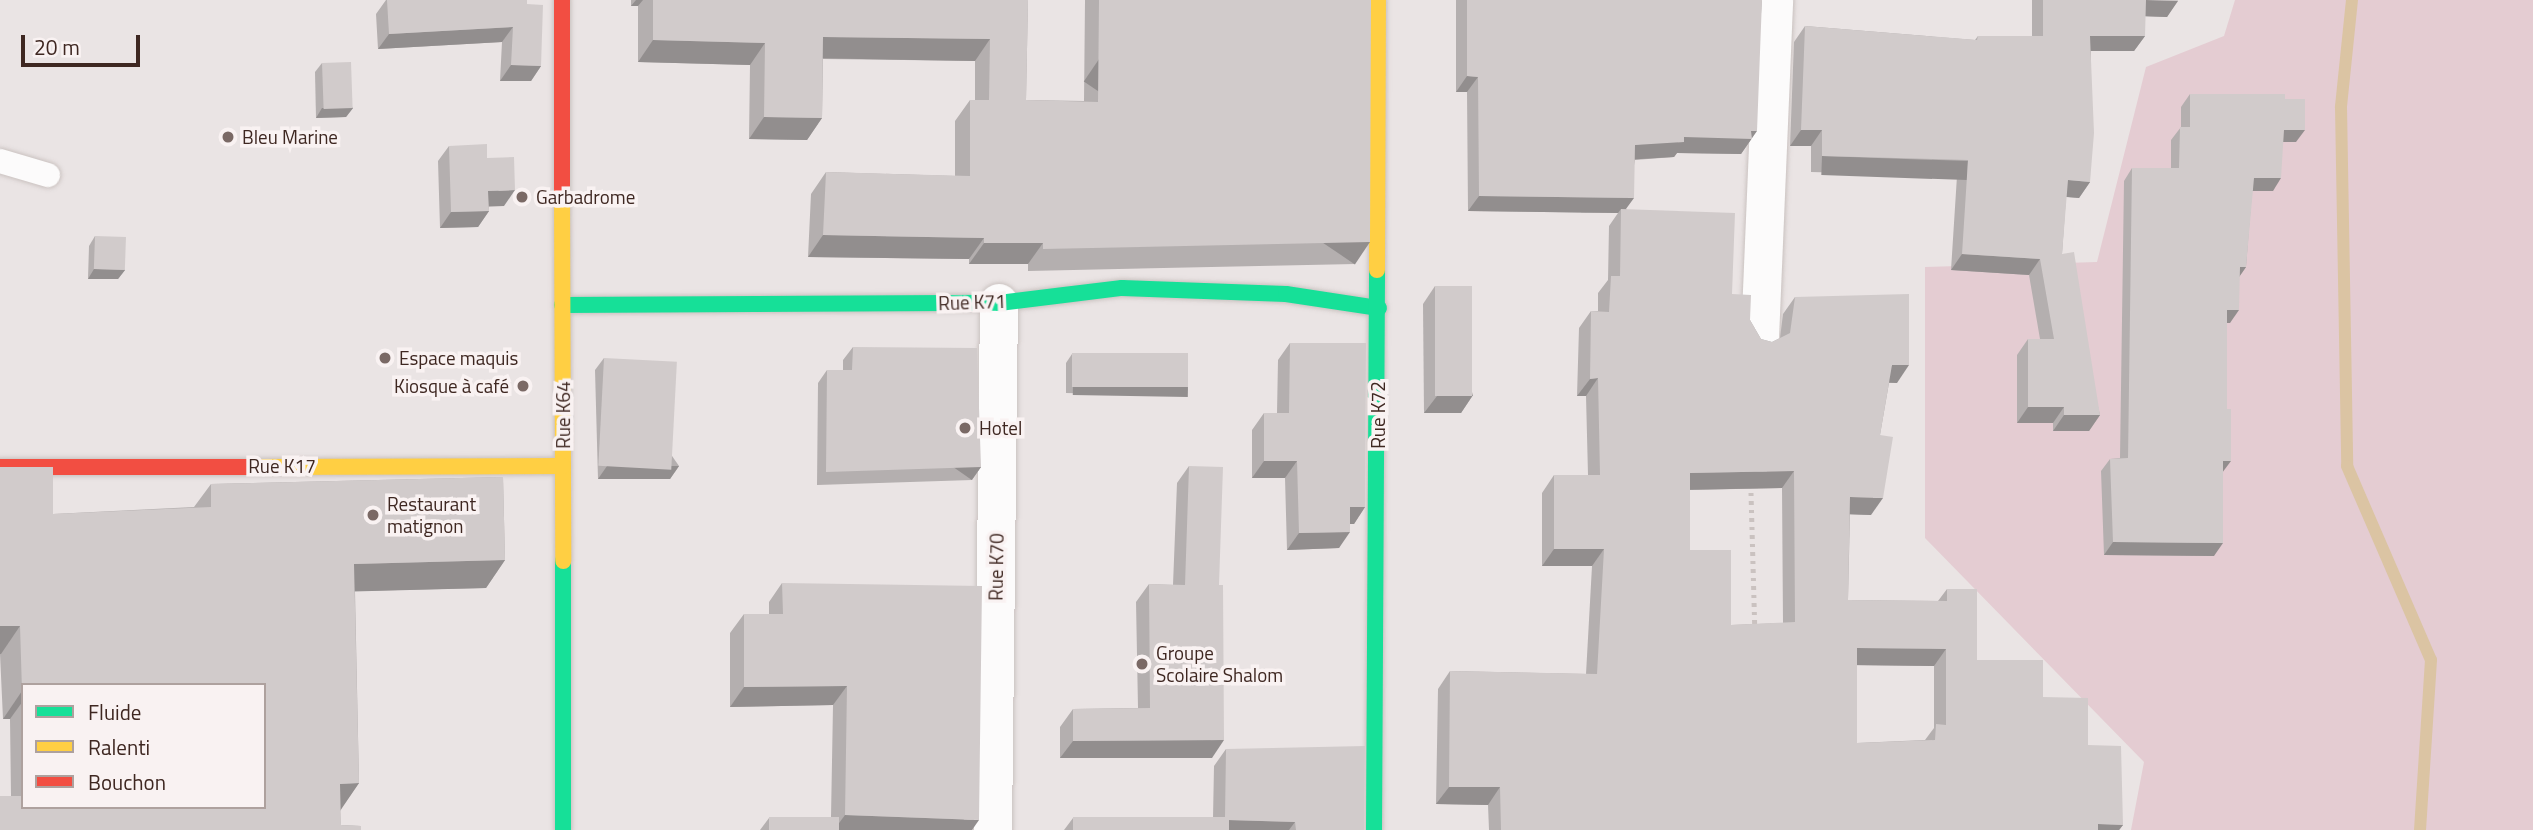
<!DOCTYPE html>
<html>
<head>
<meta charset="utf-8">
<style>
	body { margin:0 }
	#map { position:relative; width:2533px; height:830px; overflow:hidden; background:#eae4e4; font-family:"Titillium Web",sans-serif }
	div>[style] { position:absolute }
	.green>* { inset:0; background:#e4ccd2 }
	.stream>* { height:12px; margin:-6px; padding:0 6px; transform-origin:6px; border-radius:6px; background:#dbc4a3 }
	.path>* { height:4.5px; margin-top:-2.25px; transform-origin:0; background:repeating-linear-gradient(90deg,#cac2c0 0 3.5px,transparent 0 8.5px) }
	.roads { filter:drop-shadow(0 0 2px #cac2c0) drop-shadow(0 0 2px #cac2c0) }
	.lane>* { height:24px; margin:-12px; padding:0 12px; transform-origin:12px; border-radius:12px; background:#fcfbfb }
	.street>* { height:38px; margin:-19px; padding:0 19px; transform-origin:19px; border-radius:19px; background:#fcfbfb }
	.fast>* { height:16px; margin:-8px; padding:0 8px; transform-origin:8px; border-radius:8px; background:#16e098 }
	.slow>* { height:16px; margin:-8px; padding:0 8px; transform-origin:8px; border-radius:8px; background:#ffcf43 }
	.jam>* { height:16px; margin:-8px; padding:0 8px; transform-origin:8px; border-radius:8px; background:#f24e42 }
	.wall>* { inset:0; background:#b4afaf }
	.shaded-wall>* { inset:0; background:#928e8e; transform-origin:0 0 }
	.building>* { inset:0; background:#d1cbcb; transform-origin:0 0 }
	.dots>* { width:19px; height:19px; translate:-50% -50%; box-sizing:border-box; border:4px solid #f9f2f2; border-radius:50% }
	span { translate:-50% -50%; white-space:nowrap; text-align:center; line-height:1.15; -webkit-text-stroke:7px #f9f2f2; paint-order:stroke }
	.poi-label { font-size:19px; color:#3e2721 }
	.left { translate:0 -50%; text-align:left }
	.right { translate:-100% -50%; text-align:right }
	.street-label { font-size:19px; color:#3e2721 }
	.legend { position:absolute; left:21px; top:683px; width:245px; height:126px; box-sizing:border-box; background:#f9f2f2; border:2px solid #aea19e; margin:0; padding:9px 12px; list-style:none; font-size:21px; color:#3e2721 }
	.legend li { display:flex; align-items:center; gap:14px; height:35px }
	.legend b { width:35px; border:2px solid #aea19e }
	.scale { position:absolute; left:21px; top:35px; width:119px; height:32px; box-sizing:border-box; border:4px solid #3e2721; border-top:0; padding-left:9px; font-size:21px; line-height:24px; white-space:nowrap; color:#3e2721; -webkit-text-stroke:5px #f9f2f2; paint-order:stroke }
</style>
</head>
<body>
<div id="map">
	<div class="green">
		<i style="clip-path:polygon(2235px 0,2533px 0,2533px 830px,2131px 830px,2144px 762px,1925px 538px,1925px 267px,2097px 262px,2146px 67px,2224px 36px)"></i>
	</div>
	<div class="stream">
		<i style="left:2352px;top:0;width:108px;rotate:95.9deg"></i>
		<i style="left:2341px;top:107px;width:359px;rotate:89deg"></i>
		<i style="left:2347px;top:466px;width:211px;rotate:66.6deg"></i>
		<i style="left:2431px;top:660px;width:170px;rotate:93.7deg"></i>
	</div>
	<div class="path">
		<i style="left:1751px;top:484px;width:146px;rotate:88.4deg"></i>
	</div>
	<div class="roads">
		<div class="lane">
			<i style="left:0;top:161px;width:50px;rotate:16.3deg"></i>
		</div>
		<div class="street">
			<i style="left:1760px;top:338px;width:338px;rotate:-87.6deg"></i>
			<i style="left:993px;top:830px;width:527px;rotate:-89.35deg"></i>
		</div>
		<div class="fast">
			<i style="left:562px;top:305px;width:437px;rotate:-0.3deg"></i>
			<i style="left:999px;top:303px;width:124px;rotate:-7deg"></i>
			<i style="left:1122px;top:288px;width:164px;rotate:2.1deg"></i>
			<i style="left:1286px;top:294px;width:94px;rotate:8.6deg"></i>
			<i style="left:563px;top:561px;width:269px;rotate:90deg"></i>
			<i style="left:1374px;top:830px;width:560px;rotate:-89.69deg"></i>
		</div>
		<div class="slow">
			<i style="left:562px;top:189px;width:372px;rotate:89.8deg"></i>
			<i style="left:1377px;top:270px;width:270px;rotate:-89.8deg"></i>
			<i style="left:258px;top:467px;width:305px;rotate:-0.2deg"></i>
		</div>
		<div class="jam">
			<i style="left:562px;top:0;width:189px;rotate:90deg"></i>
			<i style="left:0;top:467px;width:258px"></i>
		</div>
	</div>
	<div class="wall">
		<i style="clip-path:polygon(386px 0,527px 0,527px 4px,541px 66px,531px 81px,500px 81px,502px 42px,378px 49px,376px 14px)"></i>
		<i style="clip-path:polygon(631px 0,1028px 0,1026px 100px,1084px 101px,1085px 0,1371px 0,1355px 264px,1028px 271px,1028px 264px,969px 264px,969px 259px,808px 257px,811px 194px,826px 172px,955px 176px,955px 121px,970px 100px,975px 100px,975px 61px,823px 59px,822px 118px,807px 140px,749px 139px,750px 65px,638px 62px,638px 6px,631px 6px)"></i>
		<i style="clip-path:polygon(evenodd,1456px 0,1762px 0,1752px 138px,1741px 154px,1677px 153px,1674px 157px,1635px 160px,1626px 209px,1732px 294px,1750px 320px,1761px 339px,1772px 342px,1780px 338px,1783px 314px,1795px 297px,1897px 383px,1889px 383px,1880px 435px,1871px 515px,1850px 514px,1848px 600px,1938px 601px,1947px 589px,1977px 660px,2043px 697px,2088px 745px,2123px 825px,2119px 830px,1489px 830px,1488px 805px,1436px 804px,1438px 689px,1450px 671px,1586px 674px,1592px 566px,1542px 566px,1542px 493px,1554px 475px,1588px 475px,1586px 396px,1577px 396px,1579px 328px,1591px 311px,1598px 311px,1598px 293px,1608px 280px,1609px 226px,1618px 213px,1468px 211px,1467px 92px,1456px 92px,1456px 0,1782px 488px,1783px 623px,1731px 625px,1690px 550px,1690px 490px,1782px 488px,1456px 0,1857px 665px,1934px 666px,1934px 728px,1925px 740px,1857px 743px,1857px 665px)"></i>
		<i style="clip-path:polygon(2032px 0,2178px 0,2167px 17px,2145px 16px,2145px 36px,2134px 51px,2091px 51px,2090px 182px,2079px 198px,2066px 197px,2062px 254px,2100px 415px,2089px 431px,2053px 431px,2053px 423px,2017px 423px,2017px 355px,2028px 339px,2040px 339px,2029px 275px,1951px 270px,1957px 176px,1811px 172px,1811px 146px,1790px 146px,1794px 42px,1805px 26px,1975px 40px,1978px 36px,2032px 36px)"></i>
		<i style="clip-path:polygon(322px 63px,353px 108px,346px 117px,316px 118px,315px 72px)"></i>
		<i style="clip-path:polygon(2190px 94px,2285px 99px,2296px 142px,2283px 142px,2273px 191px,2252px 191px,2246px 267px,2239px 277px,2230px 323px,2227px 323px,2223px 472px,2214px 556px,2104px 555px,2101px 471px,2110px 459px,2120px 458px,2124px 181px,2132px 168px,2171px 168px,2171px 140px,2181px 127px,2181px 107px)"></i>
		<i style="clip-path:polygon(449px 146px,487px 158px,504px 206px,489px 206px,489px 211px,478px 227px,440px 228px,438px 161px)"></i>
		<i style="clip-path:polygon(95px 236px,125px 270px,118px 279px,88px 279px,89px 246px)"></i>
		<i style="clip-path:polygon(1435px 286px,1473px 395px,1461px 413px,1424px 413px,1423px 304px)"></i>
		<i style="clip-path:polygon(1290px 343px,1365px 507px,1354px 524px,1350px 524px,1339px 548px,1287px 550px,1285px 478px,1252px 478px,1252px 430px,1264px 413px,1277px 413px,1278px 360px)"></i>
		<i style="clip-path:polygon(853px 347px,981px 467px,972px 480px,817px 485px,818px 383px,827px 370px,843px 370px,843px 360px)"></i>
		<i style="clip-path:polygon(1072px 354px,1181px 396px,1066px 393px,1066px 363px)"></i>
		<i style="clip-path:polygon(604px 358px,679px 466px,670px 479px,598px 479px,595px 370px)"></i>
		<i style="clip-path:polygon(1189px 466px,1212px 758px,1060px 758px,1060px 727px,1073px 709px,1138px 708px,1136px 602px,1149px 584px,1173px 585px,1177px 483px)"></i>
		<i style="clip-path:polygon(evenodd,0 467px,53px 467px,53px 514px,194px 507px,211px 484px,503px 477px,505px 560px,486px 588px,355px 591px,359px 783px,340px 810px,341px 825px,361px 826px,361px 830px,0 830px,0 796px,11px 796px,10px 719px,3px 719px,0 654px,0 467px,23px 685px,264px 685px,264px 807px,23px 807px,23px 685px)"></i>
		<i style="clip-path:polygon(782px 583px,972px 830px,760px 830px,769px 818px,831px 817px,833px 705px,730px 707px,730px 633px,744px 614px,769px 614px,769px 602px)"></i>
		<i style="clip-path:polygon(1226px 749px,1364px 830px,1064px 830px,1073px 818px,1213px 818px,1214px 766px)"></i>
	</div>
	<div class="shaded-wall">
		<i style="clip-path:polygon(636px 0,643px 0,638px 6px,631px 6px)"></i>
		<i style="clip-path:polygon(2146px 0,2178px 1px,2167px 17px,2135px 16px)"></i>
		<i style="clip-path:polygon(513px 27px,502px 42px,378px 49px,389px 34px)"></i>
		<i style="clip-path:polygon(2090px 36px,2145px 36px,2134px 51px,2079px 51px)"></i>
		<i style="clip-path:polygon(823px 37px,990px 39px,975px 61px,808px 58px)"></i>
		<i style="clip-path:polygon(653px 40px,765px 43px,750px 65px,638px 62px)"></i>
		<i style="clip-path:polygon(511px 65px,541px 66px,531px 81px,500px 81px)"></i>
		<i style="clip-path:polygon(1467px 76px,1478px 77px,1467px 92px,1456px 92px)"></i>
		<i style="clip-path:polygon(322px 108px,353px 108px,346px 117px,316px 118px)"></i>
		<i style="clip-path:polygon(764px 117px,822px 118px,807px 140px,749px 139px)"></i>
		<i style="clip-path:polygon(1801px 130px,1822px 130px,1811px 146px,1790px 146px)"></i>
		<i style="clip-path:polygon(2284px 130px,2305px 130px,2296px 142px,2275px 142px)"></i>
		<i style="clip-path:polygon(1751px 131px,1757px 131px,1741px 154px,1677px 153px,1674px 157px,1624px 160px,1635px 145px,1684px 137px)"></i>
		<i style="left:1822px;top:156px;width:146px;height:19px;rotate:2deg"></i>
		<i style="clip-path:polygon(2254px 178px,2281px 178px,2273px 191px,2245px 191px)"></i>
		<i style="clip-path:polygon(2068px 180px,2090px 182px,2079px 198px,2057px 196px)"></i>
		<i style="clip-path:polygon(515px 190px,504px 206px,477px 207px,488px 191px)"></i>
		<i style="clip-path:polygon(1479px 196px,1634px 198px,1623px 213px,1621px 209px,1618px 213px,1468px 211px)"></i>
		<i style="clip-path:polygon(489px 211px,478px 227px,440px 228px,451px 212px)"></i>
		<i style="clip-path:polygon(823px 235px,984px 238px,969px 259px,808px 257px)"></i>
		<i style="left:1370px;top:242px;width:27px;height:327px;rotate:124deg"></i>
		<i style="clip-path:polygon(984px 243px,1043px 243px,1028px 264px,969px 264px)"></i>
		<i style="clip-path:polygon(1962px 254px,2040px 259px,2029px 275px,1951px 270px)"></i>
		<i style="clip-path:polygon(2240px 267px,2246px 267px,2237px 280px)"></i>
		<i style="clip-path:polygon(94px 269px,125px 270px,118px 279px,88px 279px)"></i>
		<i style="clip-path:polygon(2227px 310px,2239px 310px,2230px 323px,2218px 323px)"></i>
		<i style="clip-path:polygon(1892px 365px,1909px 365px,1897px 383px,1880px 382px)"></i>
		<i style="clip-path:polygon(1598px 378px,1586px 396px,1577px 396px,1590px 379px)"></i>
		<i style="left:1073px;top:384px;width:115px;height:11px;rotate:1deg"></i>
		<i style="clip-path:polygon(1473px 395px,1461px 413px,1424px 413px,1437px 396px)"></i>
		<i style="clip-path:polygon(2028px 407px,2064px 407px,2053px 423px,2017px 423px)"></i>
		<i style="clip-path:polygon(2064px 415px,2100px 415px,2089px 431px,2053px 431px)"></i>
		<i style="clip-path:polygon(1264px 461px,1297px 461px,1285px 478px,1252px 478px)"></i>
		<i style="clip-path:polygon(2223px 461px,2231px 461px,2222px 473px)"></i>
		<i style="clip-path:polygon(607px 466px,679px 466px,670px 479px,598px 479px)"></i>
		<i style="left:981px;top:467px;width:16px;height:155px;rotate:125deg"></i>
		<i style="clip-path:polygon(1794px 471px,1782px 488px,1678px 490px,1690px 473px)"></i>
		<i style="clip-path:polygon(1850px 497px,1883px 498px,1871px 515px,1838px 514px)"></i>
		<i style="clip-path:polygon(1350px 507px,1365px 507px,1354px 524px,1338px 524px)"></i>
		<i style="clip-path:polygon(1350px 532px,1339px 548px,1287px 550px,1299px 533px)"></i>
		<i style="clip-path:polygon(2113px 542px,2223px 543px,2214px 556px,2104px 555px)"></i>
		<i style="clip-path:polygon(1554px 549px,1604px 549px,1592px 566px,1542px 566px)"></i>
		<i style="clip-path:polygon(505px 560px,486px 588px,334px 592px,354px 564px)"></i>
		<i style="clip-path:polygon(0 626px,20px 626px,1px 654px,0 654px)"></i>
		<i style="clip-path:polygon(1857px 648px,1946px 649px,1934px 666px,1845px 665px)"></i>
		<i style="clip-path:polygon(847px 686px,833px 705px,730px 707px,744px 687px)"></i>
		<i style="clip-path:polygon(22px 691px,23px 701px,10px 719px,3px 719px)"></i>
		<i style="clip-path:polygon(1224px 740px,1212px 758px,1060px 758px,1073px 741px)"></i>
		<i style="clip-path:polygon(359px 783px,340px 811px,340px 784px)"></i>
		<i style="clip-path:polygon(1449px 787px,1500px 787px,1488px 805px,1436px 804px)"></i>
		<i style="clip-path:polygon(845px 815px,979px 820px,972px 830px,834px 830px)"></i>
		<i style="clip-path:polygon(1225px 820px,1295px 822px,1289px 830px,1218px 830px)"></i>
		<i style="clip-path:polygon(2098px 824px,2123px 825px,2119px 830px,2094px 830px)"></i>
	</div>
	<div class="building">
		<i style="clip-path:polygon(387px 0,527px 0,527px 4px,543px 5px,541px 66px,511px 65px,513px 27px,389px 34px)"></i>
		<i style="clip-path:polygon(653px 0,1028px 0,1026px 100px,1098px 102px,1099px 0,1371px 0,1370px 242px,1043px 249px,1043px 243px,984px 243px,984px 238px,823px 235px,826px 172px,970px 176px,970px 100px,989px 100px,990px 39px,823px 37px,822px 118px,764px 117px,765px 43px,653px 40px)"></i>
		<i style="clip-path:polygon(1467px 0,1762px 0,1757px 131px,1751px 131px,1752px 139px,1684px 137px,1684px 142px,1635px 145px,1634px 198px,1479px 196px,1478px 77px,1467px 76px)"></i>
		<i style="clip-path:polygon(2043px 0,2178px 0,2178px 1px,2146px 0,2145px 36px,2090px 36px,2094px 133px,2090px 182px,2068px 180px,2062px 254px,2074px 252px,2100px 415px,2064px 415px,2064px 407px,2028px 407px,2028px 339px,2054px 339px,2040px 259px,1962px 254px,1968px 160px,1822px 156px,1822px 130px,1801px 130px,1805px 26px,1977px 40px,1978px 36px,2043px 36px)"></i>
		<i style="left:351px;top:62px;width:46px;height:29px;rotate:88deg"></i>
		<i style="clip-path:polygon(2190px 94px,2285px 94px,2285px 99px,2305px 99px,2305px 130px,2284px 130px,2281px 178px,2254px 178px,2246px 267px,2240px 267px,2239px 310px,2227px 310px,2227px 409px,2231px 409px,2231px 461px,2223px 461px,2223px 543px,2113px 542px,2110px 459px,2128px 458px,2132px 168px,2179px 168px,2180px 127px,2190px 127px)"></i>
		<i style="clip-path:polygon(487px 144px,487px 158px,514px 157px,515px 190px,488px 191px,489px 211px,451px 212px,449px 146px)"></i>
		<i style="clip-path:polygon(evenodd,1621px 209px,1735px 213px,1732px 294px,1751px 295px,1750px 320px,1761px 339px,1772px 342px,1790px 333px,1795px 297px,1909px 294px,1909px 365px,1892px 365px,1880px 435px,1893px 437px,1883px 498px,1850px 497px,1848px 600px,1947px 601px,1947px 589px,1977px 589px,1977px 660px,2043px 660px,2043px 697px,2088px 698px,2088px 745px,2121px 746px,2123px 825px,2098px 824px,2098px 830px,1501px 830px,1500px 787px,1449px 787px,1450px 671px,1597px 674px,1604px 549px,1554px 549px,1554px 475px,1600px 475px,1598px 378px,1590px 379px,1591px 311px,1609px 312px,1611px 276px,1620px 276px,1621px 209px,1794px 471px,1795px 622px,1731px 625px,1731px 550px,1690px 550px,1690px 473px,1794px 471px,1621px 209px,1857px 648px,1946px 649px,1946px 725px,1936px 724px,1935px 740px,1857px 743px,1857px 648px)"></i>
		<i style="left:95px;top:236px;width:31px;height:33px;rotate:2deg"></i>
		<i style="left:1435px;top:286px;width:37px;height:110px"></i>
		<i style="clip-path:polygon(1290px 343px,1366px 343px,1365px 507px,1350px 507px,1350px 532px,1299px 533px,1297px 461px,1264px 461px,1264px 413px,1289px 413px)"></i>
		<i style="clip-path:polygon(853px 347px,977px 348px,981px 467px,826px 472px,827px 370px,852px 370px)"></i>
		<i style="left:1188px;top:353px;width:34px;height:116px;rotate:90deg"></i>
		<i style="left:604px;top:358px;width:73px;height:108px;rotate:3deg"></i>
		<i style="clip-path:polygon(1189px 466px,1223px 467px,1219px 585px,1223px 585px,1224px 740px,1073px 741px,1073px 709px,1150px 708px,1149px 584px,1185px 585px)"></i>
		<i style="clip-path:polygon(0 467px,53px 467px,53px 514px,211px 507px,211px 484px,503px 477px,505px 560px,354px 564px,359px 783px,340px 784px,341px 825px,361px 826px,361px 830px,0 830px,0 796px,23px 796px,23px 807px,264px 807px,264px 685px,23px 685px,22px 691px,20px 626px,0 626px)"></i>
		<i style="clip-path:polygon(782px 583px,982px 586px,979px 820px,845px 815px,847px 686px,744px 687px,744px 614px,783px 614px)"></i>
		<i style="clip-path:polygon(1365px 746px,1364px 830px,1296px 830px,1295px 822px,1229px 820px,1229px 817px,1225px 817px,1226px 749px)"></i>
		<i style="left:839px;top:817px;width:13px;height:70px;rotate:90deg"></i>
		<i style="left:1229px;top:817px;width:13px;height:156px;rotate:90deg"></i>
	</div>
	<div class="dots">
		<i style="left:228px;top:137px;background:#7a6965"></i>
		<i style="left:522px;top:197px;background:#7a6965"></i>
		<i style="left:385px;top:358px;background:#7a6965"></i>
		<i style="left:523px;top:386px;background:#7a6965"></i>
		<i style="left:965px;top:428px;background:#7a6965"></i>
		<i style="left:373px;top:515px;background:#7a6965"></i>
		<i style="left:1142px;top:664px;background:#7a6965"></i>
	</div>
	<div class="poi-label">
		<span class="left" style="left:242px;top:137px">Bleu Marine</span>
		<span class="left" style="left:536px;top:197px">Garbadrome</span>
		<span class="left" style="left:399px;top:358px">Espace maquis</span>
		<span class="right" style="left:509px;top:386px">Kiosque à café</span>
		<span class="left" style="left:979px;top:428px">Hotel</span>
		<span class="left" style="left:387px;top:515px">Restaurant<br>matignon</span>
		<span class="left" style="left:1156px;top:664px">Groupe<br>Scolaire Shalom</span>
	</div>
	<div class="street-label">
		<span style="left:972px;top:302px;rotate:-2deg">Rue K71</span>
		<span style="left:563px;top:415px;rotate:-90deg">Rue K64</span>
		<span style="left:1378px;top:415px;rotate:-90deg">Rue K72</span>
		<span style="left:282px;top:466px">Rue K17</span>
		<span style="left:996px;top:567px;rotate:-89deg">Rue K70</span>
	</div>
	<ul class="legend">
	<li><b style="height:9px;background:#16e098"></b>Fluide</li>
	<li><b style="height:9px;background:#ffcf43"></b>Ralenti</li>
	<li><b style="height:9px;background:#f24e42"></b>Bouchon</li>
	</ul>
	<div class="scale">20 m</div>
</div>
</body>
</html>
